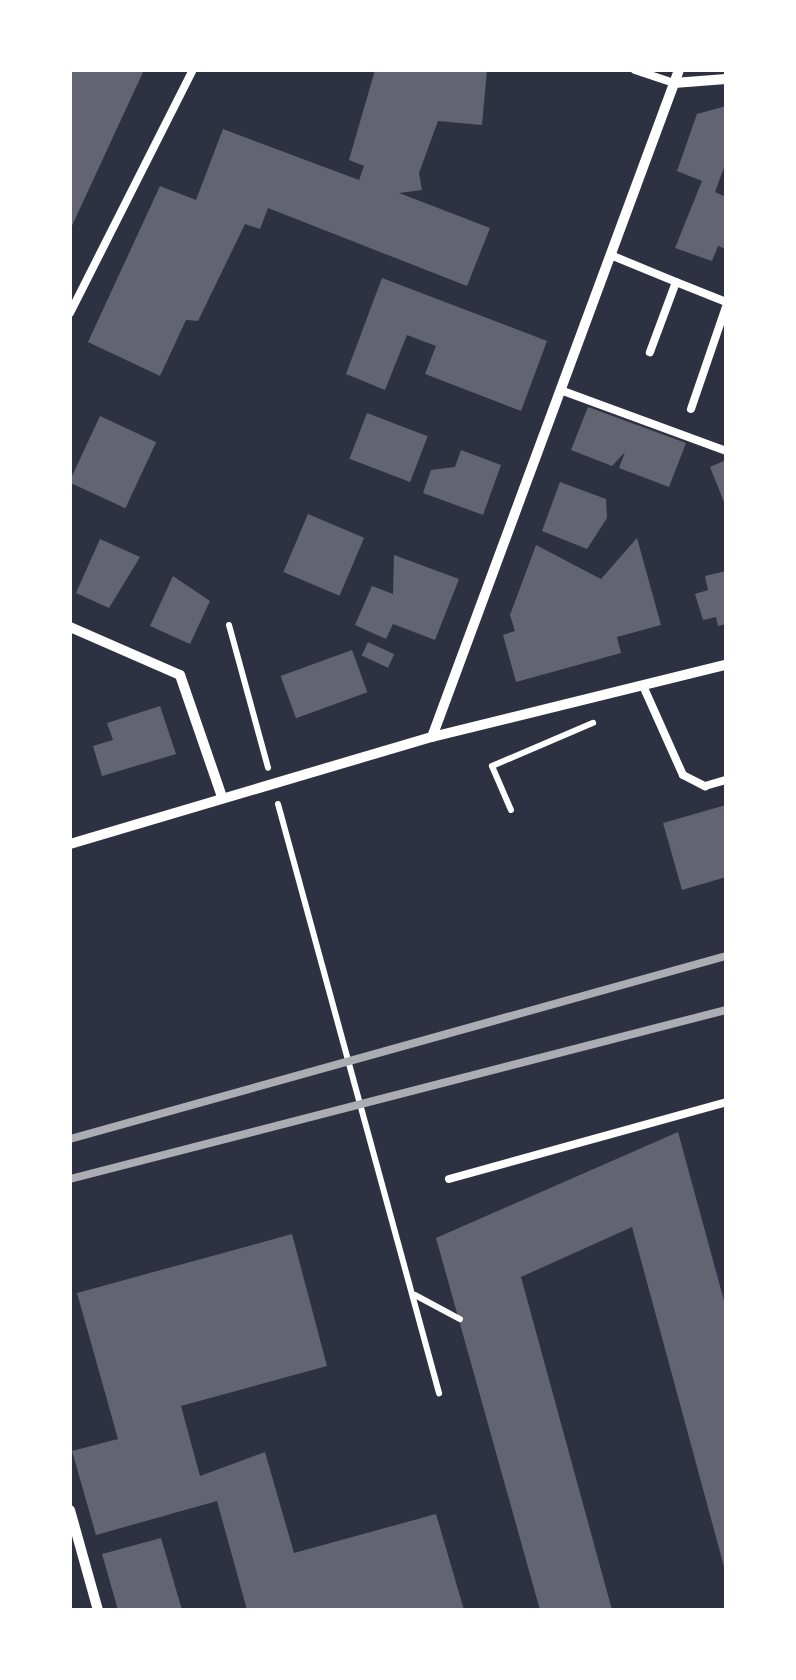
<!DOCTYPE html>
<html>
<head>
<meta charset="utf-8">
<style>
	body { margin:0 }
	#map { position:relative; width:796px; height:1680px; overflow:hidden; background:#2d3142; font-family:Rubik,sans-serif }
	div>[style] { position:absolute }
	.building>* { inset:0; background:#626471; transform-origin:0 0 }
	.path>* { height:6px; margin:-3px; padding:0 3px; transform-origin:3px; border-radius:3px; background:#fff }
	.service>* { height:8px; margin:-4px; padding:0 4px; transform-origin:4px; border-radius:4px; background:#fff }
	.minor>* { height:10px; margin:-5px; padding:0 5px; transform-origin:5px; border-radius:5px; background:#fff }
	.rail>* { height:8px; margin:-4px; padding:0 4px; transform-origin:4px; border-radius:4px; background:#abadb3 }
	span { translate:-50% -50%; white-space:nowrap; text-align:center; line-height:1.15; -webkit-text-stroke:8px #fff; paint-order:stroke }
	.frame { position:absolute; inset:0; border:72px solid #fff; pointer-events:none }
</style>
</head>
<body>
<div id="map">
	<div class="building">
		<i style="clip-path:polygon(70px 70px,144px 70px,70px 230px)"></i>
		<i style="clip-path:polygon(375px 70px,487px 70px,482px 125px,438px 121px,419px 173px,422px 190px,399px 193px,490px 228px,467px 286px,268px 208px,260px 229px,245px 224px,198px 321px,186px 320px,160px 376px,88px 342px,160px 186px,196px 200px,223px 129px,359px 180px,364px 166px,349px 160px)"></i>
		<i style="clip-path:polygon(726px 106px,726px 162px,715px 192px,726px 197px,726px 249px,718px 246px,712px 261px,675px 248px,702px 181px,677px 171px,697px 114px)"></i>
		<i style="clip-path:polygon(382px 278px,547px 341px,521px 411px,425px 374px,436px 346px,407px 335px,385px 390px,346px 374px)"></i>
		<i style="clip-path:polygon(588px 407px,686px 443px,669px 487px,619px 468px,625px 452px,612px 466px,571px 450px)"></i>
		<i style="left:367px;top:413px;width:65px;height:49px;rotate:21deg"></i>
		<i style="left:100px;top:416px;width:62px;height:73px;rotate:25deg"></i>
		<i style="clip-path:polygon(461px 450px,501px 465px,483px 515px,423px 493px,431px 470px,455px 467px)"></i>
		<i style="clip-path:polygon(726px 460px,726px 507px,710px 467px)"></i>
		<i style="clip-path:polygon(560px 482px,606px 499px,607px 518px,587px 549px,542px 531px)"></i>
		<i style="left:308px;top:514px;width:61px;height:63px;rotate:23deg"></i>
		<i style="clip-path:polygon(637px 538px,661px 625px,617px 637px,621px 653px,516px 682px,503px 635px,515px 631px,510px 615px,536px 545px,601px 579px)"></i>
		<i style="clip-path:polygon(100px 539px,140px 557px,109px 608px,76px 593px)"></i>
		<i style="clip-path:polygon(394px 555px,459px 579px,435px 640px,393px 624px,386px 639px,355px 625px,372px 586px,393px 594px)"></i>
		<i style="clip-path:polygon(726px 571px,726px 624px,718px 626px,716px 617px,703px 620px,695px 594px,708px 590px,705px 576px)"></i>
		<i style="clip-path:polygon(173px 576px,210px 601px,190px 644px,150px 626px)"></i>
		<i style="left:368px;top:642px;width:29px;height:15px;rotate:25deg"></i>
		<i style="left:352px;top:650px;width:45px;height:76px;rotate:70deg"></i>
		<i style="clip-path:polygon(160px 706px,176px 754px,102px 776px,93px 746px,113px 740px,107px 723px)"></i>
		<i style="clip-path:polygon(726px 805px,726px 877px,682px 890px,663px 823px)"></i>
		<i style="clip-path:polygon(678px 1132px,726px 1308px,726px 1574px,632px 1227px,521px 1277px,612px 1610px,540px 1610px,436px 1238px)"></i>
		<i style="clip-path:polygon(292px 1234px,327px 1366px,181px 1406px,200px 1476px,265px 1452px,294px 1553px,436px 1514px,464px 1610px,247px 1610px,217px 1501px,96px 1535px,72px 1451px,118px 1439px,77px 1293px)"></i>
		<i style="clip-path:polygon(161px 1538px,182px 1610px,118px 1610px,102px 1554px)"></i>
	</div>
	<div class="path">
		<i style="left:229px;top:625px;width:148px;rotate:74.7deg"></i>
		<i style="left:278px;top:804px;width:611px;rotate:74.71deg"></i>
		<i style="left:511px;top:810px;width:48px;rotate:-113.4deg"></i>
		<i style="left:492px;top:766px;width:110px;rotate:-23.1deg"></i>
		<i style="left:415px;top:1295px;width:51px;rotate:28.1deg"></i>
	</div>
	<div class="service">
		<i style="left:635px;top:70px;width:41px;rotate:18.4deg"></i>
		<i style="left:613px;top:256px;width:68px;rotate:22.4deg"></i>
		<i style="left:676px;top:282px;width:75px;rotate:110.4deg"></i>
		<i style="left:676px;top:282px;width:54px;rotate:21.8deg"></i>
		<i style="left:70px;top:313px;width:272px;rotate:-63.2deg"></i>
		<i style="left:563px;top:391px;width:174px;rotate:20.2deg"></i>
		<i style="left:691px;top:409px;width:108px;rotate:-71.1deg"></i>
		<i style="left:644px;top:688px;width:95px;rotate:65.9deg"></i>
		<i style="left:683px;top:775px;width:25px;rotate:27deg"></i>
		<i style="left:705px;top:786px;width:22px;rotate:-16deg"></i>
		<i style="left:449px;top:1179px;width:288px;rotate:-15.5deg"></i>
	</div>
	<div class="minor">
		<i style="left:674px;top:83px;width:52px;rotate:-4.4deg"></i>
		<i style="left:70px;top:627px;width:120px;rotate:23.6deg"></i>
		<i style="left:180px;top:675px;width:129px;rotate:71deg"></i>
		<i style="left:432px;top:737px;width:711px;rotate:-69.68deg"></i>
		<i style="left:70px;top:844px;width:377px;rotate:-16.5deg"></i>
		<i style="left:432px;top:737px;width:303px;rotate:-13.8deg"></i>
		<i style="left:70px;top:1510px;width:104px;rotate:74.4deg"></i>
	</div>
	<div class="rail">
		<i style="left:70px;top:1139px;width:681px;rotate:-15.59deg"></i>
		<i style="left:70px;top:1179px;width:677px;rotate:-14.45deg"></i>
	</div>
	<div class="frame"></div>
</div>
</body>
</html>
